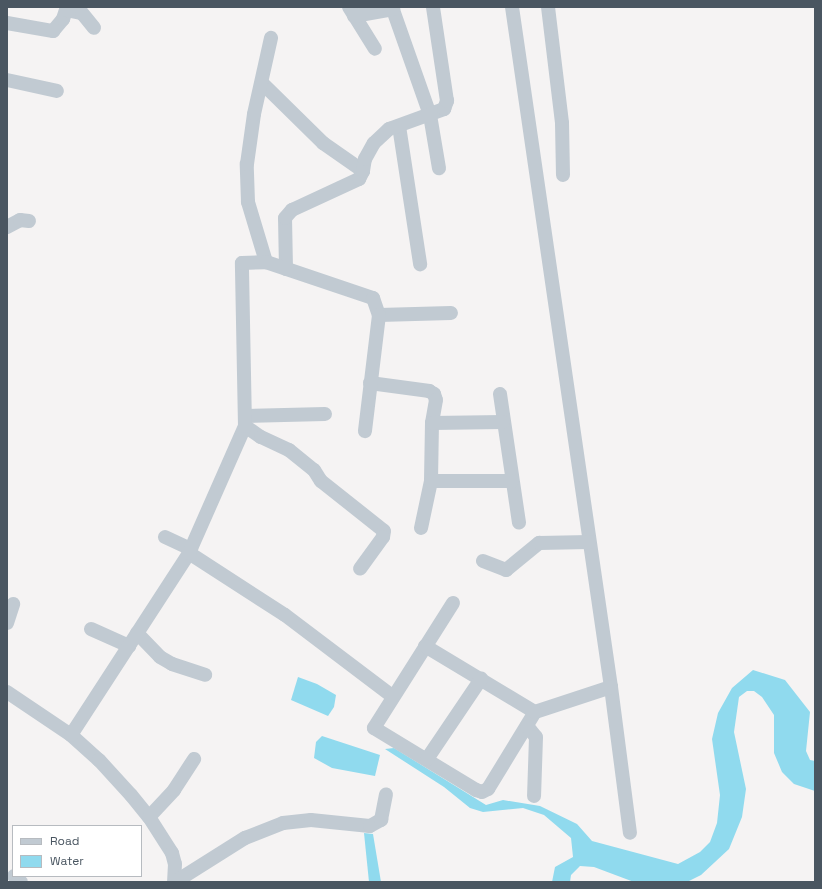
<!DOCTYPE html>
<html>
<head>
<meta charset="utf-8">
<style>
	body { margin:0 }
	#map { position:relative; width:822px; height:889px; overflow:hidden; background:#f5f3f3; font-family:"Space Grotesk",sans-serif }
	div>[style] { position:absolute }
	.water>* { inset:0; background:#90daee }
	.minor>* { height:14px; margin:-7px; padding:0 7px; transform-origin:7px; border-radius:7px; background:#c1cad2 }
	span { translate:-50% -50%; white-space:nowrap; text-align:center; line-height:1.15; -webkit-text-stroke:4px #fff; paint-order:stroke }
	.frame { position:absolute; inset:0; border:8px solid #4a5661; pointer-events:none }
	.legend { position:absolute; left:12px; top:825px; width:130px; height:52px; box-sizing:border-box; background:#fff; border:1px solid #b7bbc0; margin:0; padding:5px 7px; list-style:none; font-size:12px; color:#4a5661 }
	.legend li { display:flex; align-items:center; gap:8px; height:20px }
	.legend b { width:20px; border:1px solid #b7bbc0 }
</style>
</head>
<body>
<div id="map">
	<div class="water">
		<i style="clip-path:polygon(753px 670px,785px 680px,810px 712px,806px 751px,810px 760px,815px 761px,815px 791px,794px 784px,782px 772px,774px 753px,774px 715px,762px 697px,754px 691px,747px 691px,739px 697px,734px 732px,746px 789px,742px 817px,729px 849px,701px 875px,687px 882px,634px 882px,594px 867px,580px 866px,571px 875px,570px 882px,552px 882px,555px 867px,573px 857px,571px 838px,544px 815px,523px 808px,483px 812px,470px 808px,444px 787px,385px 749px,394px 748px,486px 805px,503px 800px,540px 806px,577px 824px,592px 841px,678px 864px,700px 852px,710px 842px,717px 823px,720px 795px,712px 739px,718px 713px,732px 688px)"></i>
		<i style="clip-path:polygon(298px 677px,317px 684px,336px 695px,334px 707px,328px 716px,291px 700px)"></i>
		<i style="clip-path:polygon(322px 736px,380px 755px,375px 776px,332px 768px,314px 758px,316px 742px)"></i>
		<i style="clip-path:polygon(364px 833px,373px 834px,381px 882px,369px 882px)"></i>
	</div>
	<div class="minor">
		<i style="left:349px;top:7px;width:49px;rotate:58.2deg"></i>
		<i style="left:392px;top:7px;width:114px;rotate:70.6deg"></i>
		<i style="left:430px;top:115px;width:54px;rotate:80.4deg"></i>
		<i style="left:512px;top:7px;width:687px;rotate:81.72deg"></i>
		<i style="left:611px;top:687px;width:147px;rotate:82.6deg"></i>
		<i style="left:548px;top:7px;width:117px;rotate:83.1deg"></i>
		<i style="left:562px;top:123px;width:52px;rotate:88.9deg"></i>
		<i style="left:354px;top:16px;width:40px;rotate:-10deg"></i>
		<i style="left:7px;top:23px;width:47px;rotate:9.9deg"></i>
		<i style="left:53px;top:31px;width:16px;rotate:-50deg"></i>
		<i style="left:63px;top:19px;width:9px;rotate:-72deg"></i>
		<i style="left:66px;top:10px;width:16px;rotate:11deg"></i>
		<i style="left:82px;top:13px;width:19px;rotate:51deg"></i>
		<i style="left:7px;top:80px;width:51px;rotate:12.4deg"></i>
		<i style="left:262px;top:83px;width:86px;rotate:44.5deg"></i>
		<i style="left:323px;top:143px;width:49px;rotate:35deg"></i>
		<i style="left:399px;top:126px;width:140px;rotate:81.3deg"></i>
		<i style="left:7px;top:227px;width:15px;rotate:-28deg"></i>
		<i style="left:20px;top:220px;width:9px;rotate:6deg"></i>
		<i style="left:266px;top:262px;width:63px;rotate:-106.7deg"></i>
		<i style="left:248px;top:202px;width:38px;rotate:-92deg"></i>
		<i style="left:247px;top:164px;width:50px;rotate:-82deg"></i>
		<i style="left:254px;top:114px;width:78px;rotate:-77.4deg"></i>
		<i style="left:286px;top:269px;width:51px;rotate:-91.1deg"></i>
		<i style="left:285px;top:218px;width:11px;rotate:-49deg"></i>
		<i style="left:292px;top:210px;width:74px;rotate:-24.8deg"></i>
		<i style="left:359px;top:179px;width:9px;rotate:-63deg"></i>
		<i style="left:363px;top:171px;width:12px;rotate:-81deg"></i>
		<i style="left:365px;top:159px;width:18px;rotate:-61deg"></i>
		<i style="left:374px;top:143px;width:21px;rotate:-43deg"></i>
		<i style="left:389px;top:129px;width:59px;rotate:-20deg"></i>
		<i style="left:444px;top:109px;width:9px;rotate:-69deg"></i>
		<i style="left:447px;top:101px;width:95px;rotate:-98.5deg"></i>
		<i style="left:379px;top:315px;width:72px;rotate:-1.6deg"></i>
		<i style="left:370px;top:383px;width:60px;rotate:7.7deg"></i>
		<i style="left:429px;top:391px;width:6px;rotate:31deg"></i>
		<i style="left:434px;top:394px;width:6px;rotate:72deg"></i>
		<i style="left:436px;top:400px;width:23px;rotate:100deg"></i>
		<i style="left:432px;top:423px;width:58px;rotate:91deg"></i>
		<i style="left:431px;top:481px;width:48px;rotate:102deg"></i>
		<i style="left:500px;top:394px;width:130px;rotate:81.6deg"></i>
		<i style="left:245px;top:416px;width:80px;rotate:-1.4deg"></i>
		<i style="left:432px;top:423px;width:71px;rotate:-0.8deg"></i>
		<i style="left:245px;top:426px;width:19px;rotate:35deg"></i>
		<i style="left:261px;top:437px;width:31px;rotate:25deg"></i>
		<i style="left:289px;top:450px;width:32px;rotate:39deg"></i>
		<i style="left:314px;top:470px;width:13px;rotate:58deg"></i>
		<i style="left:321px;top:481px;width:80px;rotate:38.4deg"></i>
		<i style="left:384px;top:531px;width:6px;rotate:99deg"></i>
		<i style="left:383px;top:537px;width:39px;rotate:126deg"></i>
		<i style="left:431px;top:481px;width:81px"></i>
		<i style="left:165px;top:537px;width:29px;rotate:25deg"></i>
		<i style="left:189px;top:553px;width:114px;rotate:32.9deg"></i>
		<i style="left:285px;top:615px;width:134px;rotate:37.1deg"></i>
		<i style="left:483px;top:561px;width:25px;rotate:21deg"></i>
		<i style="left:506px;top:570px;width:43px;rotate:-39.3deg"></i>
		<i style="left:539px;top:543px;width:50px;rotate:-1.1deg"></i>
		<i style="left:453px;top:603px;width:148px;rotate:122.3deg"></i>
		<i style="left:374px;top:728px;width:119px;rotate:31.3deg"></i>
		<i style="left:476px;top:790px;width:6px;rotate:18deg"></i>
		<i style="left:482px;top:792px;width:7px;rotate:-27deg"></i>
		<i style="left:488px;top:789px;width:90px;rotate:-58.6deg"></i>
		<i style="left:535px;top:712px;width:80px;rotate:-18.2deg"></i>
		<i style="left:7px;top:623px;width:20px;rotate:-72deg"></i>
		<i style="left:91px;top:629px;width:42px;rotate:24.1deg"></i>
		<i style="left:137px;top:633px;width:33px;rotate:46deg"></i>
		<i style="left:160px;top:657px;width:14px;rotate:30deg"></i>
		<i style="left:172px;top:664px;width:35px;rotate:18deg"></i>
		<i style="left:425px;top:646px;width:128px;rotate:31deg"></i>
		<i style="left:7px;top:692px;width:77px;rotate:33.9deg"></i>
		<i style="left:71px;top:735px;width:38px;rotate:42deg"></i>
		<i style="left:99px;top:760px;width:47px;rotate:47.6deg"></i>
		<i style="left:131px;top:795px;width:28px;rotate:51deg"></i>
		<i style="left:149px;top:817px;width:43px;rotate:57.4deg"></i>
		<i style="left:172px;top:853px;width:11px;rotate:75deg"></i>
		<i style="left:175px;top:864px;width:18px;rotate:93deg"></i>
		<i style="left:527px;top:726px;width:14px;rotate:51deg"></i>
		<i style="left:536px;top:737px;width:59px;rotate:91.9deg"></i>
		<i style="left:71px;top:735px;width:217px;rotate:-57deg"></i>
		<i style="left:189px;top:553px;width:139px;rotate:-66.2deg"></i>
		<i style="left:245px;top:426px;width:163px;rotate:-91.1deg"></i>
		<i style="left:242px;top:263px;width:24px;rotate:-2deg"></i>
		<i style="left:266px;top:262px;width:113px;rotate:18.6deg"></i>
		<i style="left:373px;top:298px;width:18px;rotate:71deg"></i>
		<i style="left:379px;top:315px;width:117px;rotate:96.9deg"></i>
		<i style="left:427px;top:759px;width:97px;rotate:-56deg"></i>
		<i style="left:149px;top:817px;width:37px;rotate:-47deg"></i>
		<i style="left:174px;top:790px;width:37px;rotate:-57deg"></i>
		<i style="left:14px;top:876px;width:9px;rotate:41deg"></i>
		<i style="left:175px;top:882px;width:83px;rotate:-32.2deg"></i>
		<i style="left:245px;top:838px;width:41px;rotate:-21.5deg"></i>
		<i style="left:283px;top:823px;width:28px;rotate:-6deg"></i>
		<i style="left:311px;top:820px;width:59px;rotate:5.8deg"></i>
		<i style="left:370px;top:826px;width:13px;rotate:-29deg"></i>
		<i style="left:381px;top:820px;width:26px;rotate:-79deg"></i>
	</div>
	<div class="frame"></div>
	<ul class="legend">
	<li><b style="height:5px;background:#c1cad2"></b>Road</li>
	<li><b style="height:11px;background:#90daee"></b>Water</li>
	</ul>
</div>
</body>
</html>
